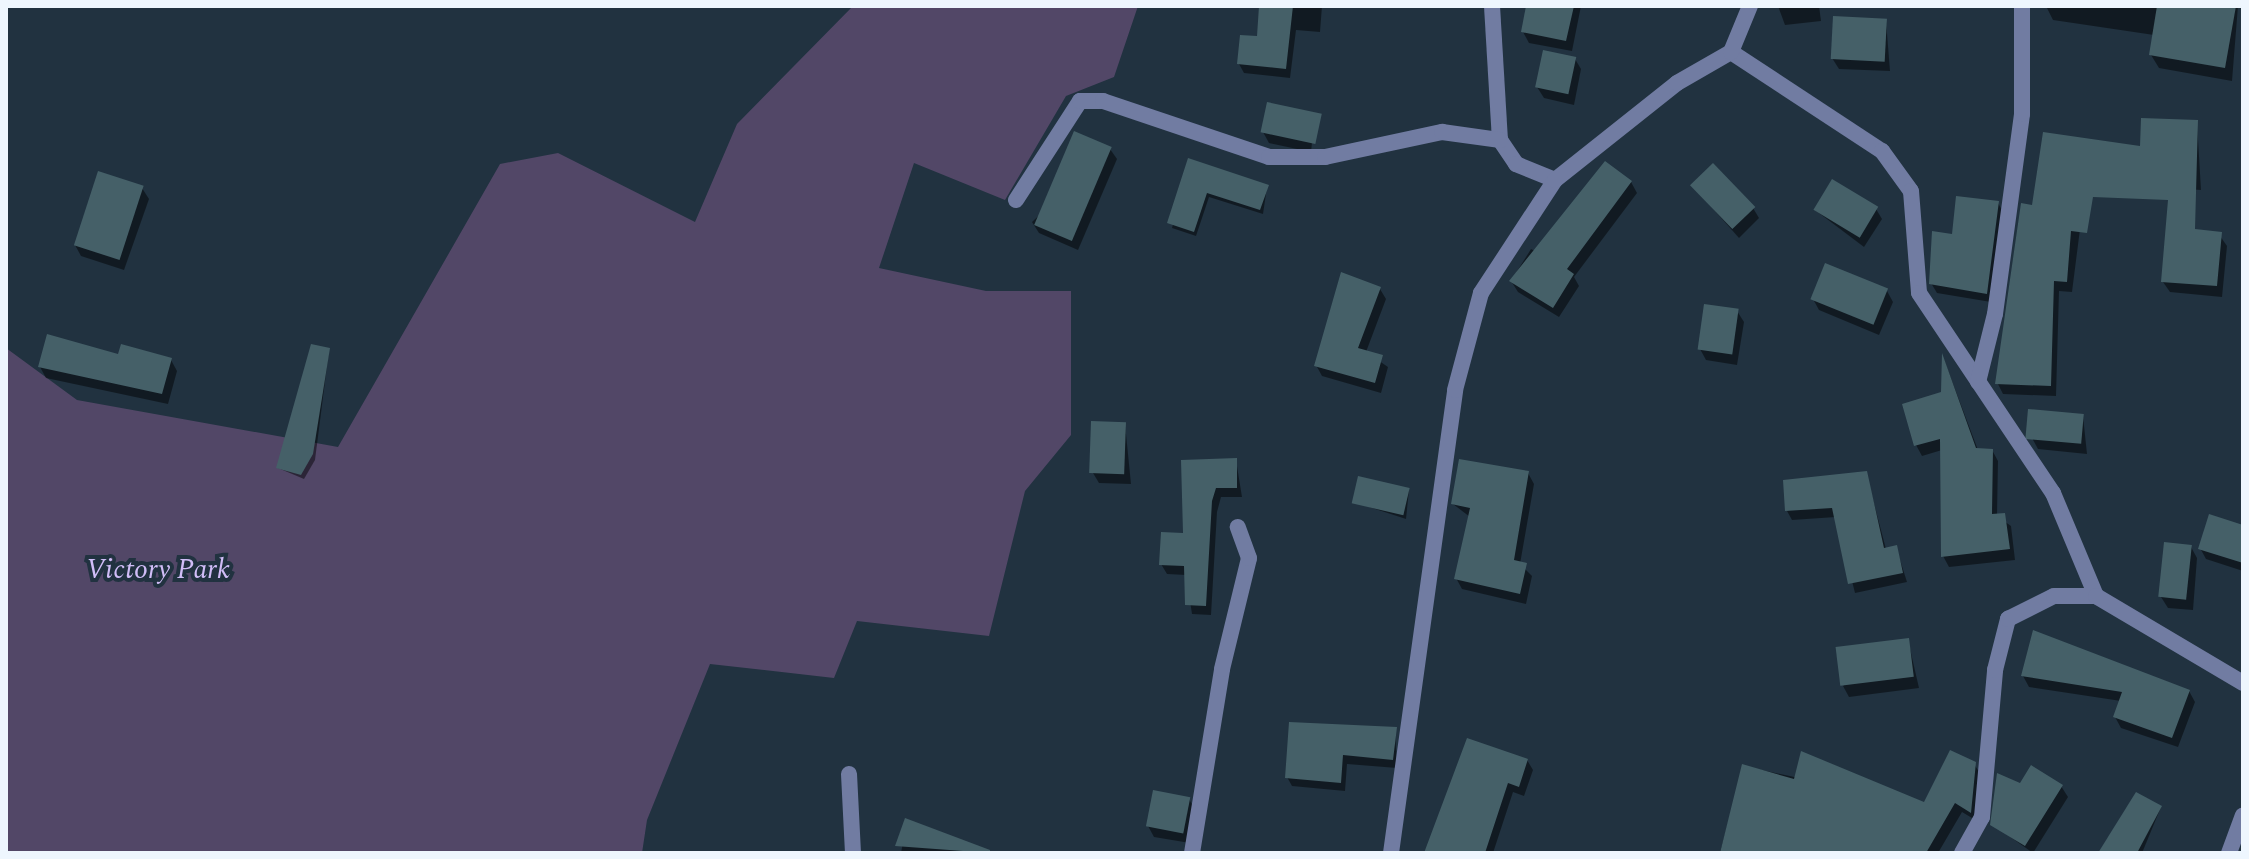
<!DOCTYPE html>
<html>
<head>
<meta charset="utf-8">
<style>
	body { margin:0 }
	#map { position:relative; width:2249px; height:859px; overflow:hidden; background:#213240; font-family:Spectral,serif }
	div>[style] { position:absolute }
	.green>* { inset:0; background:#524767 }
	.shadow>* { inset:0; background:#0007 }
	.building>* { inset:0; background:#456068; transform-origin:0 0 }
	.minor>* { height:16px; margin:-8px; padding:0 8px; transform-origin:8px; border-radius:8px; background:#717ca2 }
	.tertiary>* { height:16px; margin:-8px; padding:0 8px; transform-origin:8px; border-radius:8px; background:#717ca2 }
	span { translate:-50% -50%; white-space:nowrap; text-align:center; line-height:1.15; -webkit-text-stroke:8px #213240; paint-order:stroke }
	.park-label { font-size:28px; color:#d0bdf7; font-style:italic }
	.frame { position:absolute; inset:0; border:8px solid #eef6fe; pointer-events:none }
</style>
</head>
<body>
<div id="map">
	<div class="green">
		<i style="clip-path:polygon(853px 6px,1138px 6px,1114px 77px,1066px 96px,1005px 200px,914px 163px,879px 268px,986px 291px,1071px 291px,1071px 435px,1025px 491px,989px 636px,857px 621px,834px 678px,710px 664px,647px 820px,642px 853px,6px 853px,6px 348px,77px 400px,338px 447px,500px 164px,558px 153px,695px 222px,737px 124px)"></i>
	</div>
	<div class="shadow">
		<i style="clip-path:polygon(1261px 6px,1322px 6px,1320px 32px,1296px 30px,1290px 78px,1244px 73px,1239px 64px,1258px 39px)"></i>
		<i style="clip-path:polygon(1529px 6px,1581px 6px,1572px 51px,1529px 43px,1523px 32px)"></i>
		<i style="clip-path:polygon(1778px 6px,1819px 6px,1821px 21px,1785px 25px)"></i>
		<i style="clip-path:polygon(2046px 6px,2238px 6px,2232px 81px,2159px 68px,2151px 55px,2154px 35px,2053px 20px)"></i>
		<i style="clip-path:polygon(1886px 21px,1890px 71px,1839px 69px,1832px 58px)"></i>
		<i style="clip-path:polygon(1575px 59px,1581px 69px,1574px 105px,1544px 98px,1537px 87px)"></i>
		<i style="clip-path:polygon(2197px 122px,2201px 190px,2086px 182px,2072px 292px,2059px 291px,2056px 396px,2003px 394px,1998px 384px,2034px 207px)"></i>
		<i style="clip-path:polygon(1314px 124px,1311px 152px,1269px 143px,1263px 132px)"></i>
		<i style="clip-path:polygon(1110px 149px,1117px 159px,1078px 250px,1039px 233px,1032px 222px)"></i>
		<i style="clip-path:polygon(1190px 161px,1267px 187px,1263px 214px,1209px 197px,1196px 236px,1172px 228px)"></i>
		<i style="clip-path:polygon(1631px 182px,1637px 193px,1574px 277px,1579px 286px,1559px 317px,1518px 292px,1511px 281px,1531px 249px,1539px 253px)"></i>
		<i style="clip-path:polygon(1692px 185px,1753px 208px,1759px 218px,1739px 238px)"></i>
		<i style="clip-path:polygon(142px 188px,149px 199px,124px 270px,81px 256px,75px 245px)"></i>
		<i style="clip-path:polygon(1998px 203px,2003px 212px,1991px 302px,1937px 293px,1931px 283px,1953px 236px)"></i>
		<i style="clip-path:polygon(1876px 209px,1882px 219px,1864px 247px,1815px 210px)"></i>
		<i style="clip-path:polygon(2220px 236px,2227px 246px,2222px 297px,2170px 292px,2163px 282px)"></i>
		<i style="clip-path:polygon(1380px 289px,1386px 299px,1366px 352px,1388px 367px,1381px 393px,1322px 376px,1316px 365px)"></i>
		<i style="clip-path:polygon(1887px 291px,1893px 302px,1879px 335px,1819px 310px,1813px 299px)"></i>
		<i style="clip-path:polygon(1737px 311px,1744px 322px,1737px 365px,1706px 360px,1700px 349px)"></i>
		<i style="clip-path:polygon(329px 350px,315px 460px,304px 479px,278px 468px)"></i>
		<i style="clip-path:polygon(119px 356px,171px 360px,177px 371px,168px 404px,46px 378px,40px 367px)"></i>
		<i style="clip-path:polygon(1944px 360px,1978px 450px,1992px 450px,1998px 461px,1997px 516px,2011px 526px,2015px 560px,1949px 567px,1943px 556px,1942px 450px,1922px 456px,1916px 445px,1943px 394px)"></i>
		<i style="clip-path:polygon(2083px 416px,2087px 454px,2038px 449px,2032px 438px)"></i>
		<i style="clip-path:polygon(1125px 424px,1131px 484px,1099px 483px,1093px 473px)"></i>
		<i style="clip-path:polygon(1236px 460px,1242px 497px,1221px 497px,1217px 512px,1211px 615px,1192px 614px,1186px 575px,1167px 574px,1161px 564px,1185px 535px,1183px 462px)"></i>
		<i style="clip-path:polygon(1528px 473px,1534px 484px,1520px 564px,1532px 576px,1526px 604px,1462px 589px,1456px 578px,1470px 517px,1453px 504px)"></i>
		<i style="clip-path:polygon(1866px 473px,1886px 549px,1896px 547px,1907px 582px,1855px 593px,1836px 517px,1792px 520px,1787px 511px)"></i>
		<i style="clip-path:polygon(1409px 490px,1406px 519px,1354px 502px)"></i>
		<i style="clip-path:polygon(2243px 527px,2243px 571px,2206px 559px,2200px 548px)"></i>
		<i style="clip-path:polygon(2191px 547px,2197px 558px,2193px 610px,2168px 608px,2161px 597px)"></i>
		<i style="clip-path:polygon(1908px 640px,1919px 688px,1849px 697px,1843px 686px)"></i>
		<i style="clip-path:polygon(2023px 676px,2189px 691px,2195px 702px,2178px 747px,2121px 728px,2115px 717px,2121px 701px,2029px 687px)"></i>
		<i style="clip-path:polygon(1395px 729px,1397px 768px,1347px 764px,1345px 791px,1292px 786px,1287px 777px)"></i>
		<i style="clip-path:polygon(1527px 760px,1533px 770px,1524px 796px,1513px 792px,1493px 853px,1428px 853px)"></i>
		<i style="clip-path:polygon(1974px 764px,1981px 775px,1977px 821px,1962px 812px,1938px 853px,1720px 853px,1743px 766px,1925px 805px)"></i>
		<i style="clip-path:polygon(2020px 786px,2061px 786px,2068px 797px,2033px 853px,1992px 824px)"></i>
		<i style="clip-path:polygon(1189px 799px,1195px 810px,1190px 843px,1154px 837px,1148px 826px)"></i>
		<i style="clip-path:polygon(2161px 807px,2142px 853px,2102px 853px)"></i>
		<i style="clip-path:polygon(907px 821px,985px 851px,987px 853px,901px 853px)"></i>
	</div>
	<div class="building">
		<i style="clip-path:polygon(1259px 6px,1293px 6px,1286px 69px,1237px 64px,1240px 35px,1257px 36px)"></i>
		<i style="clip-path:polygon(1526px 6px,1574px 6px,1566px 41px,1521px 32px)"></i>
		<i style="clip-path:polygon(2157px 6px,2236px 6px,2225px 68px,2149px 55px)"></i>
		<i style="left:1833px;top:16px;width:54px;height:43px;rotate:3deg"></i>
		<i style="left:1543px;top:50px;width:34px;height:38px;rotate:12deg"></i>
		<i style="left:1267px;top:102px;width:56px;height:31px;rotate:12deg"></i>
		<i style="clip-path:polygon(2141px 118px,2198px 120px,2195px 229px,2222px 232px,2217px 286px,2161px 282px,2168px 200px,2093px 197px,2087px 233px,2071px 231px,2067px 282px,2054px 281px,2051px 386px,1995px 384px,2021px 203px,2032px 205px,2043px 132px,2140px 146px)"></i>
		<i style="left:1074px;top:131px;width:41px;height:102px;rotate:23deg"></i>
		<i style="clip-path:polygon(1188px 158px,1269px 185px,1260px 210px,1207px 193px,1194px 232px,1167px 223px)"></i>
		<i style="clip-path:polygon(1605px 161px,1632px 181px,1567px 269px,1574px 274px,1553px 308px,1509px 281px)"></i>
		<i style="left:1713px;top:163px;width:61px;height:32px;rotate:46deg"></i>
		<i style="left:98px;top:171px;width:48px;height:78px;rotate:18deg"></i>
		<i style="left:1832px;top:179px;width:54px;height:36px;rotate:31deg"></i>
		<i style="clip-path:polygon(1956px 196px,1999px 201px,1987px 294px,1929px 284px,1932px 231px,1952px 234px)"></i>
		<i style="left:1825px;top:263px;width:68px;height:39px;rotate:22deg"></i>
		<i style="clip-path:polygon(1341px 272px,1381px 287px,1358px 348px,1383px 355px,1375px 383px,1314px 366px)"></i>
		<i style="left:1704px;top:304px;width:35px;height:46px;rotate:8deg"></i>
		<i style="clip-path:polygon(47px 334px,118px 354px,121px 344px,172px 358px,162px 394px,38px 367px)"></i>
		<i style="clip-path:polygon(311px 344px,330px 348px,313px 454px,301px 475px,276px 468px)"></i>
		<i style="clip-path:polygon(1942px 353px,1976px 448px,1993px 449px,1992px 514px,2005px 513px,2010px 549px,1941px 557px,1940px 439px,1914px 446px,1902px 404px,1941px 392px)"></i>
		<i style="left:2028px;top:409px;width:56px;height:30px;rotate:5deg"></i>
		<i style="left:1091px;top:421px;width:35px;height:52px;rotate:2deg"></i>
		<i style="clip-path:polygon(1237px 458px,1237px 488px,1216px 488px,1212px 501px,1206px 606px,1185px 605px,1184px 566px,1159px 565px,1161px 532px,1183px 533px,1181px 460px)"></i>
		<i style="clip-path:polygon(1459px 459px,1529px 471px,1514px 560px,1527px 563px,1520px 594px,1454px 579px,1470px 508px,1451px 504px)"></i>
		<i style="clip-path:polygon(1867px 471px,1884px 548px,1897px 545px,1903px 573px,1848px 584px,1832px 508px,1785px 511px,1783px 480px)"></i>
		<i style="left:1358px;top:476px;width:53px;height:28px;rotate:13deg"></i>
		<i style="clip-path:polygon(2209px 514px,2243px 525px,2243px 563px,2198px 549px)"></i>
		<i style="left:2164px;top:542px;width:28px;height:55px;rotate:6deg"></i>
		<i style="clip-path:polygon(2033px 630px,2190px 690px,2172px 738px,2113px 717px,2122px 692px,2021px 676px)"></i>
		<i style="left:1909px;top:638px;width:39px;height:74px;rotate:83deg"></i>
		<i style="clip-path:polygon(1289px 722px,1397px 727px,1393px 760px,1343px 755px,1341px 783px,1285px 778px)"></i>
		<i style="clip-path:polygon(1467px 738px,1528px 759px,1519px 787px,1508px 783px,1485px 853px,1424px 853px)"></i>
		<i style="clip-path:polygon(1950px 750px,1976px 762px,1971px 813px,1955px 803px,1926px 853px,1720px 853px,1742px 764px,1794px 779px,1801px 751px,1924px 802px)"></i>
		<i style="clip-path:polygon(2031px 765px,2063px 785px,2025px 846px,1990px 825px,1997px 773px,2020px 783px)"></i>
		<i style="left:1153px;top:790px;width:38px;height:37px;rotate:11deg"></i>
		<i style="clip-path:polygon(2136px 792px,2162px 806px,2137px 853px,2098px 853px)"></i>
		<i style="clip-path:polygon(905px 818px,990px 850px,990px 853px,895px 846px)"></i>
	</div>
	<div class="minor">
		<i style="left:1492px;top:6px;width:134px;rotate:86.6deg"></i>
		<i style="left:1500px;top:140px;width:29px;rotate:56deg"></i>
		<i style="left:1516px;top:164px;width:42px;rotate:22.3deg"></i>
		<i style="left:1731px;top:52px;width:181px;rotate:33.3deg"></i>
		<i style="left:1882px;top:151px;width:49px;rotate:54.1deg"></i>
		<i style="left:1911px;top:191px;width:102px;rotate:85.5deg"></i>
		<i style="left:1919px;top:293px;width:241px;rotate:56.2deg"></i>
		<i style="left:2053px;top:493px;width:112px;rotate:67.3deg"></i>
		<i style="left:1016px;top:200px;width:118px;rotate:-57.1deg"></i>
		<i style="left:1080px;top:101px;width:23px"></i>
		<i style="left:1103px;top:101px;width:175px;rotate:18.6deg"></i>
		<i style="left:1269px;top:157px;width:56px"></i>
		<i style="left:1325px;top:157px;width:120px;rotate:-12.1deg"></i>
		<i style="left:1442px;top:132px;width:59px;rotate:7.9deg"></i>
		<i style="left:1978px;top:382px;width:70px;rotate:-76deg"></i>
		<i style="left:1995px;top:314px;width:202px;rotate:-82.3deg"></i>
		<i style="left:2022px;top:114px;width:108px;rotate:-90deg"></i>
		<i style="left:849px;top:774px;width:79px;rotate:87.1deg"></i>
		<i style="left:1192px;top:853px;width:186px;rotate:-80.7deg"></i>
		<i style="left:1222px;top:669px;width:114px;rotate:-76.3deg"></i>
		<i style="left:1249px;top:558px;width:33px;rotate:-110deg"></i>
		<i style="left:1391px;top:853px;width:467px;rotate:-82.1deg"></i>
		<i style="left:1455px;top:390px;width:100px;rotate:-75deg"></i>
		<i style="left:1481px;top:293px;width:135px;rotate:-56.8deg"></i>
		<i style="left:1555px;top:180px;width:156px;rotate:-38.5deg"></i>
		<i style="left:1677px;top:83px;width:62px;rotate:-29.9deg"></i>
		<i style="left:1731px;top:52px;width:50px;rotate:-67.6deg"></i>
		<i style="left:1962px;top:853px;width:41px;rotate:-60.9deg"></i>
		<i style="left:1982px;top:817px;width:148px;rotate:-84.9deg"></i>
		<i style="left:1995px;top:670px;width:53px;rotate:-75.7deg"></i>
		<i style="left:2008px;top:619px;width:51px;rotate:-26.6deg"></i>
		<i style="left:2054px;top:596px;width:42px"></i>
		<i style="left:2096px;top:596px;width:171px;rotate:30.6deg"></i>
	</div>
	<div class="tertiary">
		<i style="left:2229px;top:853px;width:40px;rotate:-69.8deg"></i>
	</div>
	<div class="park-label">
		<span style="left:158px;top:570px">Victory Park</span>
	</div>
	<div class="frame"></div>
</div>
</body>
</html>
